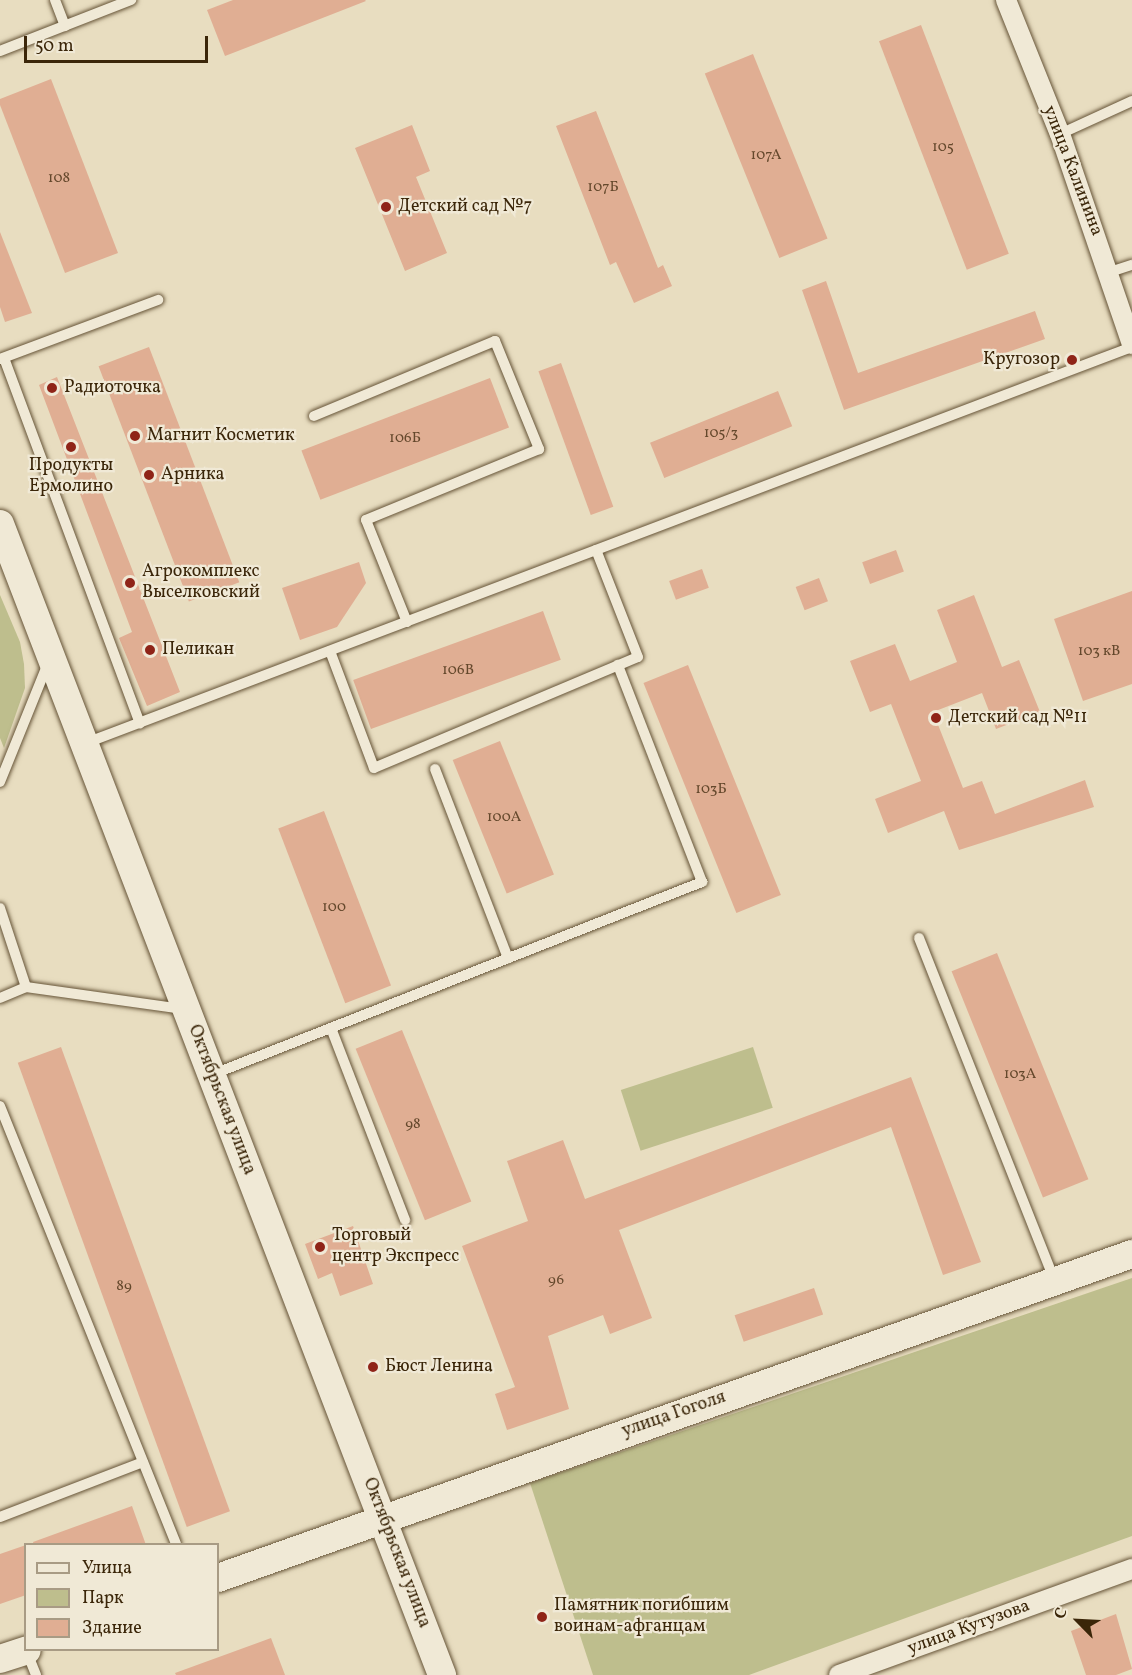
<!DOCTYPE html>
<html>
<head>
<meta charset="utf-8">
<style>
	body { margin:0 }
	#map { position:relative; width:1132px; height:1675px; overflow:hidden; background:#e8ddc0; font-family:Vollkorn,serif }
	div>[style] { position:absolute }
	.green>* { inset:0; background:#bebe8d; transform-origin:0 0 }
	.building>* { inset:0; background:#e0ae93; transform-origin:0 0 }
	.roads { filter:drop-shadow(0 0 2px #665437) drop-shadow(0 0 2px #665437) }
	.service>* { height:10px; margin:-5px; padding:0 5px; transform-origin:5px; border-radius:5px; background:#f0e9d6 }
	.minor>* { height:20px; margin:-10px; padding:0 10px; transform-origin:10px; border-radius:10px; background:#f0e9d6 }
	.secondary>* { height:28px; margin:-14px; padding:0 14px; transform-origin:14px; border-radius:14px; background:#f0e9d6 }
	.dots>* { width:16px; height:16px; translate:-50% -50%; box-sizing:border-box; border:3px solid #f0e9d6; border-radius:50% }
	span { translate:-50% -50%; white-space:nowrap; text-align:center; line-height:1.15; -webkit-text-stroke:4.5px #f0e9d6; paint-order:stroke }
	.number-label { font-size:15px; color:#64482c }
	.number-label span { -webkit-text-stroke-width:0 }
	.street-label { font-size:18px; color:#3b2609 }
	.poi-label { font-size:18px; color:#3b2609 }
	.left { translate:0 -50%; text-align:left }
	.right { translate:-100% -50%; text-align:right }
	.legend { position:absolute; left:24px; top:1543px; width:195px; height:108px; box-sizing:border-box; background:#f0e9d6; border:2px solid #a89b84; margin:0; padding:8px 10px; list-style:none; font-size:18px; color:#3b2609 }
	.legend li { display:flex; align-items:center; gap:12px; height:30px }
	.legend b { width:30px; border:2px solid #a89b84 }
	.north { position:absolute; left:1048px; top:1591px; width:60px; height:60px; -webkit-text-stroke:4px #f0e9d6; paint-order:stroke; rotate:294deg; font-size:16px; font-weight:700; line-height:24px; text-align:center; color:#3b2609 }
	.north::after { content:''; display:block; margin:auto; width:21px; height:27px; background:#3b2609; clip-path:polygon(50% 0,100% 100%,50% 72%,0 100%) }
	.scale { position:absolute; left:24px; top:36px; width:184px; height:27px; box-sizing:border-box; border:3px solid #3b2609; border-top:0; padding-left:8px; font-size:18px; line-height:21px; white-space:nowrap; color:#3b2609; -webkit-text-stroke:4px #f0e9d6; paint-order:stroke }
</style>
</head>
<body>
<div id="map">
	<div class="green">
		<i style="clip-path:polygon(0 595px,20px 642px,24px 664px,25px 688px,4px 748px,0 738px)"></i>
		<i style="left:753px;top:1047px;width:64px;height:139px;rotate:72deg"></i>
		<i style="clip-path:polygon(1132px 1278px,1132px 1536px,749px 1675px,593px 1675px,530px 1483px)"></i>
	</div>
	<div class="building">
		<i style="clip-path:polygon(233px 0,365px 0,366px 1px,225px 56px,207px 10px)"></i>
		<i style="left:921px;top:25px;width:245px;height:45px;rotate:69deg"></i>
		<i style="left:753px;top:54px;width:199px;height:52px;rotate:68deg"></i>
		<i style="clip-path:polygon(51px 79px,118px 253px,65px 273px,0 105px,0 99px)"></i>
		<i style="clip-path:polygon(596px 111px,658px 268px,663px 265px,672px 286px,634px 303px,616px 262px,610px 265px,556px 126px)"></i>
		<i style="clip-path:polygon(412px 125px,430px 171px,416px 177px,447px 253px,405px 271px,355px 148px)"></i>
		<i style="clip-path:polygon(0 232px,32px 313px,5px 322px,0 307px)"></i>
		<i style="clip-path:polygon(826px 281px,858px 373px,1035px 311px,1045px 339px,844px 410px,802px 290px)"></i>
		<i style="left:149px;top:347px;width:252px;height:54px;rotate:69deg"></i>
		<i style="left:561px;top:363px;width:153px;height:24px;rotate:70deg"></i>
		<i style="clip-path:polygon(57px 377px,180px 692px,147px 706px,119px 638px,132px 632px,39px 385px)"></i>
		<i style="left:490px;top:378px;width:53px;height:202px;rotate:69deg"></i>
		<i style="left:778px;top:391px;width:38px;height:138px;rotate:68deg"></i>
		<i style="left:896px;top:550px;width:23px;height:36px;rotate:70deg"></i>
		<i style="clip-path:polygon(359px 562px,366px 583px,337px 627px,300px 640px,282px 588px)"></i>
		<i style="left:702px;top:569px;width:20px;height:35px;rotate:70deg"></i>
		<i style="left:819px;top:578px;width:25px;height:25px;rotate:69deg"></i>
		<i style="clip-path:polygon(1132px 591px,1132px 684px,1083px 701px,1054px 619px)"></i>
		<i style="clip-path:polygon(974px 595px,1002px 667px,1019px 660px,1040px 712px,996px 729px,982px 693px,933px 712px,963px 788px,982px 781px,995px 814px,1085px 780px,1094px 807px,959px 850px,944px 811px,888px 833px,875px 799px,921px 781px,891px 704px,870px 712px,850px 661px,895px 644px,910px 681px,957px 662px,937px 610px)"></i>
		<i style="left:543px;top:611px;width:52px;height:202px;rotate:70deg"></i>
		<i style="left:688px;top:665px;width:248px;height:48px;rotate:68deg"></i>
		<i style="left:500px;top:741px;width:144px;height:51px;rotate:68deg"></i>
		<i style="left:324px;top:811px;width:187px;height:49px;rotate:69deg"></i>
		<i style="left:997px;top:953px;width:244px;height:49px;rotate:68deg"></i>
		<i style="left:402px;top:1030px;width:185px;height:50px;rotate:68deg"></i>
		<i style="left:61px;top:1047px;width:494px;height:46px;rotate:70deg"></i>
		<i style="clip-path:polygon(911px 1077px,981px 1262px,943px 1275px,891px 1127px,619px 1230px,652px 1318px,610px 1334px,603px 1315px,548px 1336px,569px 1409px,507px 1430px,495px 1394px,515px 1387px,462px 1246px,528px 1221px,507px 1161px,563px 1140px,585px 1199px)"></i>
		<i style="clip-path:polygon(353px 1226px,373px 1284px,340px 1296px,332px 1273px,318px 1279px,305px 1244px)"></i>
		<i style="left:814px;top:1288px;width:28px;height:84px;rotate:71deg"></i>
		<i style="clip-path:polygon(132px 1506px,146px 1545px,34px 1545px,33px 1542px)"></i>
		<i style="clip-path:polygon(26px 1545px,26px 1595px,0 1604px,0 1554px)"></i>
		<i style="clip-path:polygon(1116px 1614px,1132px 1669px,1116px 1675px,1086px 1675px,1071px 1631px)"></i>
		<i style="clip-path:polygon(271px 1638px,285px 1675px,176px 1675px,175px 1673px)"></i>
	</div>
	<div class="roads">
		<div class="service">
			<i style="left:55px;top:0;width:28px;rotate:69deg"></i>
			<i style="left:0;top:51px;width:141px;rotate:-21.3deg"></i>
			<i style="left:1060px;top:134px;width:79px;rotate:-24.6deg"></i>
			<i style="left:1110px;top:272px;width:23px;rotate:-18deg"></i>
			<i style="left:4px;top:358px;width:390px;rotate:69.6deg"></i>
			<i style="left:0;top:359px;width:169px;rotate:-20.5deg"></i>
			<i style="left:314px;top:416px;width:196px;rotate:-22.5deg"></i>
			<i style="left:495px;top:341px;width:117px;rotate:67.8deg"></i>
			<i style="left:539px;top:449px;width:187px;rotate:157.7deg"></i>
			<i style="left:366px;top:520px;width:110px;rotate:68.1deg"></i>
			<i style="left:330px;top:651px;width:125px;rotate:69.4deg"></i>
			<i style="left:374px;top:768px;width:286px;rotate:-22.8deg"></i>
			<i style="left:638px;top:657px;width:115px;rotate:-111.4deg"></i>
			<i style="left:86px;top:743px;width:1118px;rotate:-20.74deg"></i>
			<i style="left:435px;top:769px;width:203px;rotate:68.9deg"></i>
			<i style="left:0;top:782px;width:128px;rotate:-68deg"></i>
			<i style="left:0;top:908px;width:83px;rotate:71.8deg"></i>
			<i style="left:26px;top:987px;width:159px;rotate:8deg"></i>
			<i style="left:919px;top:938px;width:369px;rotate:68.4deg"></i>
			<i style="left:0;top:998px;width:28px;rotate:-23deg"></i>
			<i style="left:331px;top:1028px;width:206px;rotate:68.9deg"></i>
			<i style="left:211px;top:1075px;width:528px;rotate:-21.46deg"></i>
			<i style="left:702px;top:882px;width:233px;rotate:-111.2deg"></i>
			<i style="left:0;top:1106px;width:472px;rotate:68.1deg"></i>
			<i style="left:0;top:1517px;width:153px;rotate:-21deg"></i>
			<i style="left:26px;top:1650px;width:27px;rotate:68deg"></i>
		</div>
		<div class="minor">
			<i style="left:1006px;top:0;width:144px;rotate:68.1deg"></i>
			<i style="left:1060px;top:134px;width:222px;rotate:71.1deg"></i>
			<i style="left:839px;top:1675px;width:312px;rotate:-19.9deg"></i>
		</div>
		<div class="secondary">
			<i style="left:0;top:524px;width:1233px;rotate:68.99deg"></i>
			<i style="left:218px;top:1578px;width:970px;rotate:-19.52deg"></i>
			<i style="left:0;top:1659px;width:28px;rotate:-18deg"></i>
		</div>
	</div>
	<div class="dots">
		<i style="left:386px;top:207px;background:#8f2418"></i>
		<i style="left:1072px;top:360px;background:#8f2418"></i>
		<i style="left:52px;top:388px;background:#8f2418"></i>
		<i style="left:135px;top:436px;background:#8f2418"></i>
		<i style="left:71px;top:447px;background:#8f2418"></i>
		<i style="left:149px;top:475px;background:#8f2418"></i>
		<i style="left:130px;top:583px;background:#8f2418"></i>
		<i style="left:150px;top:650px;background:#8f2418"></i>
		<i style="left:936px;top:718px;background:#8f2418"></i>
		<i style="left:320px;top:1247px;background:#8f2418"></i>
		<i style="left:373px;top:1367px;background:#8f2418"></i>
		<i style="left:542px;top:1617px;background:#8f2418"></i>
	</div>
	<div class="number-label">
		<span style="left:943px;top:148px">105</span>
		<span style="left:766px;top:156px">107А</span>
		<span style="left:59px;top:179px">108</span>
		<span style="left:603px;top:188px">107Б</span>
		<span style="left:721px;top:434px">105/3</span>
		<span style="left:405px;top:439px">106Б</span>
		<span style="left:1099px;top:652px">103 кВ</span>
		<span style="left:458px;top:671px">106В</span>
		<span style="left:711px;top:790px">103Б</span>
		<span style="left:504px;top:818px">100А</span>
		<span style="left:334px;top:908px">100</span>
		<span style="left:1020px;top:1075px">103А</span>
		<span style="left:413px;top:1125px">98</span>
		<span style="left:556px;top:1281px">96</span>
		<span style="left:124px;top:1287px">89</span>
	</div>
	<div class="street-label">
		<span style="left:1072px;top:171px;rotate:69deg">улица Калинина</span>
		<span style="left:221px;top:1100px;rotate:69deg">Октябрьская улица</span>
		<span style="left:674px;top:1415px;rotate:-19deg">улица Гоголя</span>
		<span style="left:396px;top:1553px;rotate:69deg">Октябрьская улица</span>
		<span style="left:969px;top:1628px;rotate:-20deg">улица Кутузова</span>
	</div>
	<div class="poi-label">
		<span class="left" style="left:398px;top:207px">Детский сад №7</span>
		<span class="right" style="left:1060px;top:360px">Кругозор</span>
		<span class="left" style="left:64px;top:388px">Радиоточка</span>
		<span class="left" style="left:147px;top:436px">Магнит Косметик</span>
		<span style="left:71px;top:477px">Продукты<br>Ермолино</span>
		<span class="left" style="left:161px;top:475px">Арника</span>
		<span class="left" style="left:142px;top:583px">Агрокомплекс<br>Выселковский</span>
		<span class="left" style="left:162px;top:650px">Пеликан</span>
		<span class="left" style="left:948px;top:718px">Детский сад №11</span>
		<span class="left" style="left:332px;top:1247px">Торговый<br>центр Экспресс</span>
		<span class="left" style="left:385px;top:1367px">Бюст Ленина</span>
		<span class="left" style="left:554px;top:1617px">Памятник погибшим<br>воинам-афганцам</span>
	</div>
	<ul class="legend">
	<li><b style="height:8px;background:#f0e9d6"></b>Улица</li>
	<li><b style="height:16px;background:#bebe8d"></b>Парк</li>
	<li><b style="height:16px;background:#e0ae93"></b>Здание</li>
	</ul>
	<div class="north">С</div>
	<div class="scale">50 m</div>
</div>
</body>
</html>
